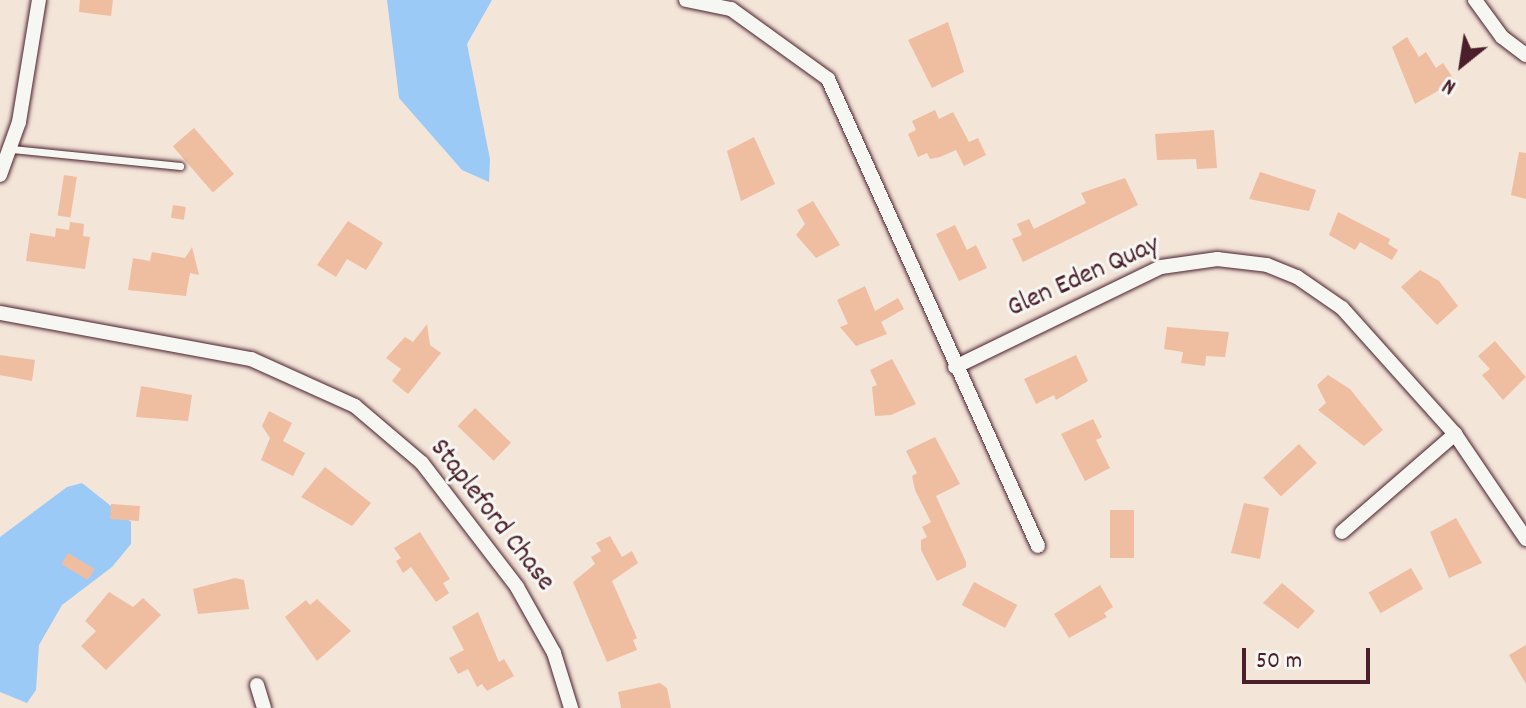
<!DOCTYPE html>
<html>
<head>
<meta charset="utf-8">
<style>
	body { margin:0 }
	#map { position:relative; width:1526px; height:708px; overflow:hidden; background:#f4e5d9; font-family:Dekko,sans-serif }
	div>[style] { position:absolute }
	.water>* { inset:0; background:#9ccaf7 }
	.building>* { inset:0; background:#efbda0; transform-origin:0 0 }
	.roads { filter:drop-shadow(0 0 2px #4a1f2b) drop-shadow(0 0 2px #4a1f2b) }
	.lane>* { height:7px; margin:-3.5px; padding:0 3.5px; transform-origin:3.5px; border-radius:3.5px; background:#f6f6f2 }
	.street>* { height:14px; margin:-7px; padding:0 7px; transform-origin:7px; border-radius:7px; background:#f6f6f2 }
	span { translate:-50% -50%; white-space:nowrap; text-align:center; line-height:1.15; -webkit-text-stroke:6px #f6f6f2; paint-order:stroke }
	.street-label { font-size:28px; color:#4a1f2b }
	.north { position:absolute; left:1422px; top:24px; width:80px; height:80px; -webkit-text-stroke:6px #f6f6f2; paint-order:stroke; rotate:210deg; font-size:22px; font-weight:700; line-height:32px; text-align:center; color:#4a1f2b }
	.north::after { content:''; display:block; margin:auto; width:28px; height:36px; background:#4a1f2b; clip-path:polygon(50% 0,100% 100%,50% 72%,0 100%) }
	.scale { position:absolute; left:1242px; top:648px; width:128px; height:36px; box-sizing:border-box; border:4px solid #4a1f2b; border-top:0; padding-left:10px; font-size:24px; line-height:28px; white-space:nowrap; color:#4a1f2b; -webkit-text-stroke:6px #f6f6f2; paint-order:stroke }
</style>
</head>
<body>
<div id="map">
	<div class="water">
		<i style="clip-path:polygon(387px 0,492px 0,467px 44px,490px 159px,489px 182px,462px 170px,399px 98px)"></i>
		<i style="clip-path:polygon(82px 483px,131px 522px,131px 544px,112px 567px,62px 605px,39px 645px,36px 690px,27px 703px,0 692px,0 537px,67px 487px)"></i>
	</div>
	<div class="building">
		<i style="clip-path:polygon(80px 0,113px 0,111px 16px,79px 12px)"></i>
		<i style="clip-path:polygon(948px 22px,964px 72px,932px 88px,908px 40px)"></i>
		<i style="clip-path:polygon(1407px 37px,1419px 57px,1426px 52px,1436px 68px,1443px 63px,1455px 81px,1415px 104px,1392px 47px)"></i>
		<i style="clip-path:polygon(935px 110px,939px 119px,953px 112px,969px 142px,978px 138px,986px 155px,964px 166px,956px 150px,940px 157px,930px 159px,927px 153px,918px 157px,908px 134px,916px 130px,912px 121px)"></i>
		<i style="left:194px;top:128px;width:61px;height:28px;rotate:49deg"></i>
		<i style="clip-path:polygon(1214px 130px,1217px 168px,1197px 169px,1196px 159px,1157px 160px,1155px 134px)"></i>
		<i style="clip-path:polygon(754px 137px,775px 184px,741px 201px,727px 151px)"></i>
		<i style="clip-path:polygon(1519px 152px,1526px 153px,1526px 199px,1511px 195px)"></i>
		<i style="clip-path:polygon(1260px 172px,1316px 190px,1309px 211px,1249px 199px)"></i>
		<i style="left:64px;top:175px;width:13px;height:41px;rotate:9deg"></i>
		<i style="clip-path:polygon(1125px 178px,1138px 205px,1023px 262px,1012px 239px,1022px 235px,1017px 224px,1029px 219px,1034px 229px,1086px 203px,1081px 193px)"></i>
		<i style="clip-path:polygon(813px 201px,840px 245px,816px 258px,796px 235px,805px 224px,797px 210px)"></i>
		<i style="left:173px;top:205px;width:13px;height:13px;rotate:9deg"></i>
		<i style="clip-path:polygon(1338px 212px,1390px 239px,1388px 244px,1398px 250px,1392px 260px,1360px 242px,1355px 250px,1329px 235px)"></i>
		<i style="clip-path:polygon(348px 221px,383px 243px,366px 270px,347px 259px,336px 277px,317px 265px)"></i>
		<i style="clip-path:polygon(70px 222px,84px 224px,83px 236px,90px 237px,85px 269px,26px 261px,30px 233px,55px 237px,56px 228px,69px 230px)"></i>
		<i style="clip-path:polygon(955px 225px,967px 250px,976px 245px,987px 268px,959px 281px,936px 234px)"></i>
		<i style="clip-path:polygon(192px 247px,199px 275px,190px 273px,186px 296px,128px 290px,133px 258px,150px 261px,152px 252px,185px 258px)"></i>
		<i style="clip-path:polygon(1420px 270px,1439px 281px,1458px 306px,1437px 325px,1401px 287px)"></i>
		<i style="clip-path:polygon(865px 286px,875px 311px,898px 298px,904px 309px,881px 322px,887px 334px,856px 346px,840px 327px,848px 324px,837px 300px)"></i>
		<i style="clip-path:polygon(427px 324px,430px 345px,441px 353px,408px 394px,392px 381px,401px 369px,386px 358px,405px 337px,413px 342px)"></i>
		<i style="clip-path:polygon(1167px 327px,1229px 332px,1225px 357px,1206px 356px,1205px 366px,1181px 363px,1183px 352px,1164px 349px)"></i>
		<i style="clip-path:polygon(1495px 341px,1526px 377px,1503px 400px,1482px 375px,1490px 369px,1478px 356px)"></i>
		<i style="clip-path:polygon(0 355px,35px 360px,32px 381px,0 375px)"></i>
		<i style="clip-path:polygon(1076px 355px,1088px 381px,1056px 400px,1054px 395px,1036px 404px,1024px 379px)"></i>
		<i style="clip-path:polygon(892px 359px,916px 404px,891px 415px,875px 416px,872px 387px,877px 385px,870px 370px)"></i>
		<i style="clip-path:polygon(1328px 375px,1350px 389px,1383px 430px,1364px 446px,1318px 410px,1326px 403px,1317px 385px)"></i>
		<i style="clip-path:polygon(141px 386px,192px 395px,188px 421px,136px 417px)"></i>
		<i style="left:475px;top:408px;width:50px;height:25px;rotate:44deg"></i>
		<i style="clip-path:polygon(269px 411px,292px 423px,283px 441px,305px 453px,293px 476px,261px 460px,270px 438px,262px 426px)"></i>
		<i style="clip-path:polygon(1093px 419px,1102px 437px,1096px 440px,1110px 468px,1085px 481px,1061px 434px)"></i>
		<i style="clip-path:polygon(935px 437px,960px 484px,936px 496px,966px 562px,966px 567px,937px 581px,921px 550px,921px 540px,927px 537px,922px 527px,931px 522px,915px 490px,912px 476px,917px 473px,906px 451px)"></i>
		<i style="left:1299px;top:444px;width:26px;height:49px;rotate:47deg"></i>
		<i style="clip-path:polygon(325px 467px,371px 503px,352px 526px,301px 497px)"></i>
		<i style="clip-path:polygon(1244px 503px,1269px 508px,1260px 559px,1231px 553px)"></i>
		<i style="left:111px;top:504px;width:29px;height:15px;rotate:4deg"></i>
		<i style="left:1110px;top:510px;width:24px;height:48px"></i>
		<i style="clip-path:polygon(1456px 518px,1482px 563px,1449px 578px,1430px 532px)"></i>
		<i style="clip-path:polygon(420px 532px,450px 579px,443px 583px,449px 593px,436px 602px,411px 567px,403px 573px,396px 561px,401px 558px,394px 548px)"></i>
		<i style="clip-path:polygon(610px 536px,622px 557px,632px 551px,638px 563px,612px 581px,637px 638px,633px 640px,637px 650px,607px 662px,573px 582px,595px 564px,591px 557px,601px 551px,596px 543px)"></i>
		<i style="left:68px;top:553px;width:31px;height:13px;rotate:31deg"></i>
		<i style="left:1411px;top:568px;width:24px;height:49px;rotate:60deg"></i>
		<i style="clip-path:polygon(235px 578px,244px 580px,249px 609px,198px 614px,193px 589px)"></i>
		<i style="left:974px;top:582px;width:49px;height:26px;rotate:28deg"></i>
		<i style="clip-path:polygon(1282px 583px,1315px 611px,1298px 629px,1263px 603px)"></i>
		<i style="clip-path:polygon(1100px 585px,1113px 607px,1104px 613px,1107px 617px,1069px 638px,1054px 614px)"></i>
		<i style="clip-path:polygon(109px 592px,133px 607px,143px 598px,161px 615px,106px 670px,81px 646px,96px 631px,85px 621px)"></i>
		<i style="clip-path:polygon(317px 599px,351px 631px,317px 661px,285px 617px,306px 600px,310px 605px)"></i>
		<i style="clip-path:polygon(478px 612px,499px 662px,504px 659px,514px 676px,487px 691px,482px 684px,477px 687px,468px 669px,458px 674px,449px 658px,464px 650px,452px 627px)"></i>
		<i style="clip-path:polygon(1526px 645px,1526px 684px,1509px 655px)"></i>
		<i style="clip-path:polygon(660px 683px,667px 688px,671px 708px,621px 708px,618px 692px)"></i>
	</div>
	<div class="roads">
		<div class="lane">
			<i style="left:12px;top:149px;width:169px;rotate:5.8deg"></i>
		</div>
		<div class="street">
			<i style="left:686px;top:0;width:46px;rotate:11.3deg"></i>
			<i style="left:731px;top:9px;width:120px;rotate:35.8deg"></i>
			<i style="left:828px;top:79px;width:512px;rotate:65.79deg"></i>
			<i style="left:1475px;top:0;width:46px;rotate:53.9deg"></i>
			<i style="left:1502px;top:37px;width:30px;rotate:37deg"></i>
			<i style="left:0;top:175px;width:56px;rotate:-70.3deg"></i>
			<i style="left:19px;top:122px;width:124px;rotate:-80.7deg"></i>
			<i style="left:0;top:313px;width:255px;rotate:10.4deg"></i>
			<i style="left:251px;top:359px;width:114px;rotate:24.3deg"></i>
			<i style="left:355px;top:406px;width:88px;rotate:40.4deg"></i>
			<i style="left:422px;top:463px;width:156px;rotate:52.5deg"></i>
			<i style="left:517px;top:587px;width:76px;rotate:60.7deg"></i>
			<i style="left:554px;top:653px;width:58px;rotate:72.8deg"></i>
			<i style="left:955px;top:367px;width:229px;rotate:-25.9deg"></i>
			<i style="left:1161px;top:267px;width:57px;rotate:-8.1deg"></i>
			<i style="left:1217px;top:259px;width:50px;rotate:6.8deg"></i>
			<i style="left:1267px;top:265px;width:32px;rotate:22deg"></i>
			<i style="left:1297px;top:277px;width:55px;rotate:34.6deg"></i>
			<i style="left:1342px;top:308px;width:169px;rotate:48.1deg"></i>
			<i style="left:1455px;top:434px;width:127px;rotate:55.9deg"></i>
			<i style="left:1342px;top:532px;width:150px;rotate:-40.9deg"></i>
			<i style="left:257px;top:685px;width:24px;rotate:73deg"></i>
		</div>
	</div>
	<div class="street-label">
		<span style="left:1084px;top:278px;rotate:-24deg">Glen Eden Quay</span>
		<span style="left:491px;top:516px;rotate:52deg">Stapleford Chase</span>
	</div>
	<div class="north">N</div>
	<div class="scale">50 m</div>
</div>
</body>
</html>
